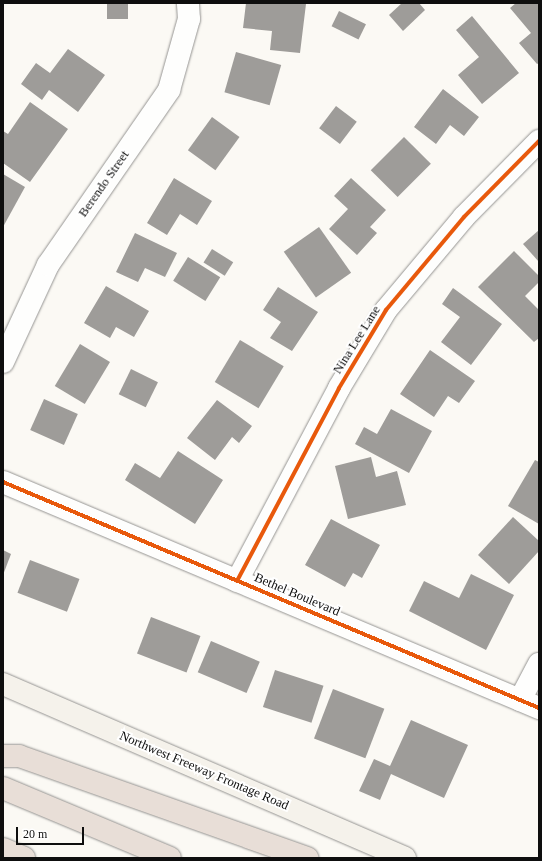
<!DOCTYPE html>
<html>
<head>
<meta charset="utf-8">
<style>
	body { margin:0 }
	#map { position:relative; width:542px; height:861px; overflow:hidden; background:#fbf9f4; font-family:"Times New Roman",serif }
	div>[style] { position:absolute }
	.building>* { inset:0; background:#9e9c99; transform-origin:0 0 }
	.roads { filter:drop-shadow(0 0 1px #959492) drop-shadow(0 0 1px #959492) }
	.street>* { height:22px; margin:-11px; padding:0 11px; transform-origin:11px; border-radius:11px; background:#fefefd }
	.secondary>* { height:22px; margin:-11px; padding:0 11px; transform-origin:11px; border-radius:11px; background:#f5f2eb }
	.highway>* { height:22px; margin:-11px; padding:0 11px; transform-origin:11px; border-radius:11px; background:#e8ded7 }
	.cycleway>* { height:4px; margin:-2px; padding:0 2px; transform-origin:2px; border-radius:2px; background:#e8590c }
	span { translate:-50% -50%; white-space:nowrap; text-align:center; line-height:1.15; -webkit-text-stroke:4px #fff; paint-order:stroke }
	.street-label { font-size:13px; color:#0e0e0e }
	.frame { position:absolute; inset:0; border:4px solid #0e0e0e; pointer-events:none }
	.scale { position:absolute; left:16px; top:827px; width:68px; height:18px; box-sizing:border-box; border:2px solid #0e0e0e; border-top:0; padding-left:5px; font-size:12px; line-height:14px; white-space:nowrap; color:#0e0e0e; -webkit-text-stroke:3px #fff; paint-order:stroke }
</style>
</head>
<body>
<div id="map">
	<div class="building">
		<i style="left:107px;top:3px;width:21px;height:16px"></i>
		<i style="clip-path:polygon(246px 3px,306px 4px,300px 53px,270px 50px,272px 31px,243px 28px)"></i>
		<i style="clip-path:polygon(402px 3px,419px 3px,425px 10px,403px 31px,389px 15px)"></i>
		<i style="clip-path:polygon(516px 3px,539px 3px,539px 63px,537px 64px,519px 43px,531px 33px,510px 8px)"></i>
		<i style="left:339px;top:11px;width:30px;height:17px;rotate:26deg"></i>
		<i style="clip-path:polygon(472px 16px,519px 73px,482px 104px,458px 75px,479px 57px,456px 30px)"></i>
		<i style="clip-path:polygon(68px 49px,105px 75px,78px 112px,49px 90px,42px 100px,21px 84px,36px 63px,50px 73px)"></i>
		<i style="left:236px;top:52px;width:47px;height:42px;rotate:16deg"></i>
		<i style="clip-path:polygon(443px 89px,479px 117px,464px 136px,450px 125px,436px 144px,414px 127px)"></i>
		<i style="clip-path:polygon(30px 102px,68px 129px,30px 182px,3px 163px,3px 131px,8px 134px)"></i>
		<i style="left:336px;top:106px;width:26px;height:28px;rotate:37deg"></i>
		<i style="left:212px;top:117px;width:34px;height:41px;rotate:36deg"></i>
		<i style="left:404px;top:137px;width:38px;height:47px;rotate:45deg"></i>
		<i style="clip-path:polygon(3px 174px,25px 187px,3px 227px)"></i>
		<i style="clip-path:polygon(174px 178px,212px 201px,197px 225px,180px 214px,167px 235px,147px 223px)"></i>
		<i style="clip-path:polygon(351px 178px,386px 210px,370px 227px,377px 233px,357px 255px,329px 229px,348px 209px,334px 196px)"></i>
		<i style="left:319px;top:227px;width:56px;height:43px;rotate:55deg"></i>
		<i style="clip-path:polygon(539px 230px,539px 262px,523px 244px)"></i>
		<i style="clip-path:polygon(135px 233px,177px 253px,165px 277px,145px 268px,138px 282px,116px 272px)"></i>
		<i style="left:212px;top:249px;width:25px;height:16px;rotate:32deg"></i>
		<i style="clip-path:polygon(514px 251px,539px 276px,539px 282px,525px 296px,539px 310px,539px 338px,534px 342px,478px 287px)"></i>
		<i style="left:188px;top:257px;width:38px;height:28px;rotate:32deg"></i>
		<i style="clip-path:polygon(106px 286px,149px 311px,134px 337px,116px 327px,110px 338px,84px 323px)"></i>
		<i style="clip-path:polygon(278px 287px,318px 312px,292px 351px,270px 338px,281px 322px,263px 310px)"></i>
		<i style="clip-path:polygon(453px 288px,502px 324px,471px 365px,441px 342px,460px 317px,442px 304px)"></i>
		<i style="left:240px;top:340px;width:51px;height:49px;rotate:31deg"></i>
		<i style="left:80px;top:344px;width:35px;height:49px;rotate:31deg"></i>
		<i style="clip-path:polygon(430px 350px,475px 381px,459px 403px,448px 396px,434px 417px,400px 394px)"></i>
		<i style="left:131px;top:369px;width:30px;height:28px;rotate:26deg"></i>
		<i style="left:44px;top:399px;width:37px;height:34px;rotate:24deg"></i>
		<i style="clip-path:polygon(217px 400px,252px 426px,239px 443px,232px 437px,215px 460px,187px 438px)"></i>
		<i style="clip-path:polygon(391px 409px,432px 431px,409px 473px,355px 444px,364px 427px,377px 434px)"></i>
		<i style="clip-path:polygon(178px 451px,223px 480px,195px 524px,125px 480px,135px 463px,160px 478px)"></i>
		<i style="clip-path:polygon(371px 457px,376px 477px,397px 471px,406px 505px,348px 519px,335px 466px)"></i>
		<i style="clip-path:polygon(535px 460px,539px 462px,539px 524px,508px 506px)"></i>
		<i style="clip-path:polygon(513px 517px,539px 541px,539px 551px,509px 584px,478px 555px)"></i>
		<i style="clip-path:polygon(331px 519px,380px 545px,362px 578px,353px 573px,345px 587px,305px 565px)"></i>
		<i style="clip-path:polygon(3px 550px,11px 554px,3px 575px)"></i>
		<i style="left:30px;top:560px;width:53px;height:35px;rotate:21deg"></i>
		<i style="clip-path:polygon(471px 574px,514px 595px,486px 650px,409px 611px,424px 581px,459px 598px)"></i>
		<i style="left:151px;top:617px;width:53px;height:39px;rotate:21deg"></i>
		<i style="left:211px;top:641px;width:53px;height:34px;rotate:23deg"></i>
		<i style="left:275px;top:670px;width:51px;height:39px;rotate:18deg"></i>
		<i style="left:333px;top:689px;width:55px;height:53px;rotate:21deg"></i>
		<i style="clip-path:polygon(411px 720px,468px 745px,444px 798px,391px 774px,380px 800px,359px 791px,374px 759px,390px 766px)"></i>
	</div>
	<div class="roads">
		<div class="street">
			<i style="left:3px;top:362px;width:107px;rotate:-65.1deg"></i>
			<i style="left:48px;top:265px;width:213px;rotate:-55.3deg"></i>
			<i style="left:169px;top:90px;width:74px;rotate:-74.3deg"></i>
			<i style="left:189px;top:19px;width:16px;rotate:-94deg"></i>
			<i style="left:3px;top:482px;width:582px;rotate:22.86deg"></i>
			<i style="left:237px;top:581px;width:218px;rotate:-62.1deg"></i>
			<i style="left:339px;top:388px;width:91px;rotate:-58.9deg"></i>
			<i style="left:386px;top:310px;width:121px;rotate:-50deg"></i>
			<i style="left:464px;top:217px;width:107px;rotate:-45.4deg"></i>
			<i style="left:520px;top:700px;width:41px;rotate:-62.2deg"></i>
		</div>
		<div class="secondary">
			<i style="left:3px;top:684px;width:438px;rotate:23.4deg"></i>
		</div>
		<div class="highway">
			<i style="left:3px;top:756px;width:16px"></i>
			<i style="left:19px;top:756px;width:306px;rotate:19.5deg"></i>
			<i style="left:3px;top:788px;width:181px;rotate:22.7deg"></i>
			<i style="left:3px;top:849px;width:23px;rotate:23deg"></i>
		</div>
	</div>
	<div class="cycleway">
		<i style="left:3px;top:482px;width:582px;rotate:22.86deg"></i>
		<i style="left:237px;top:581px;width:218px;rotate:-62.1deg"></i>
		<i style="left:339px;top:388px;width:91px;rotate:-58.9deg"></i>
		<i style="left:386px;top:310px;width:121px;rotate:-50deg"></i>
		<i style="left:464px;top:217px;width:107px;rotate:-45.4deg"></i>
	</div>
	<div class="street-label">
		<span style="left:104px;top:184px;rotate:-55deg">Berendo Street</span>
		<span style="left:357px;top:340px;rotate:-58deg">Nina Lee Lane</span>
		<span style="left:297px;top:595px;rotate:23deg">Bethel Boulevard</span>
		<span style="left:204px;top:771px;rotate:23deg">Northwest Freeway Frontage Road</span>
	</div>
	<div class="frame"></div>
	<div class="scale">20 m</div>
</div>
</body>
</html>
